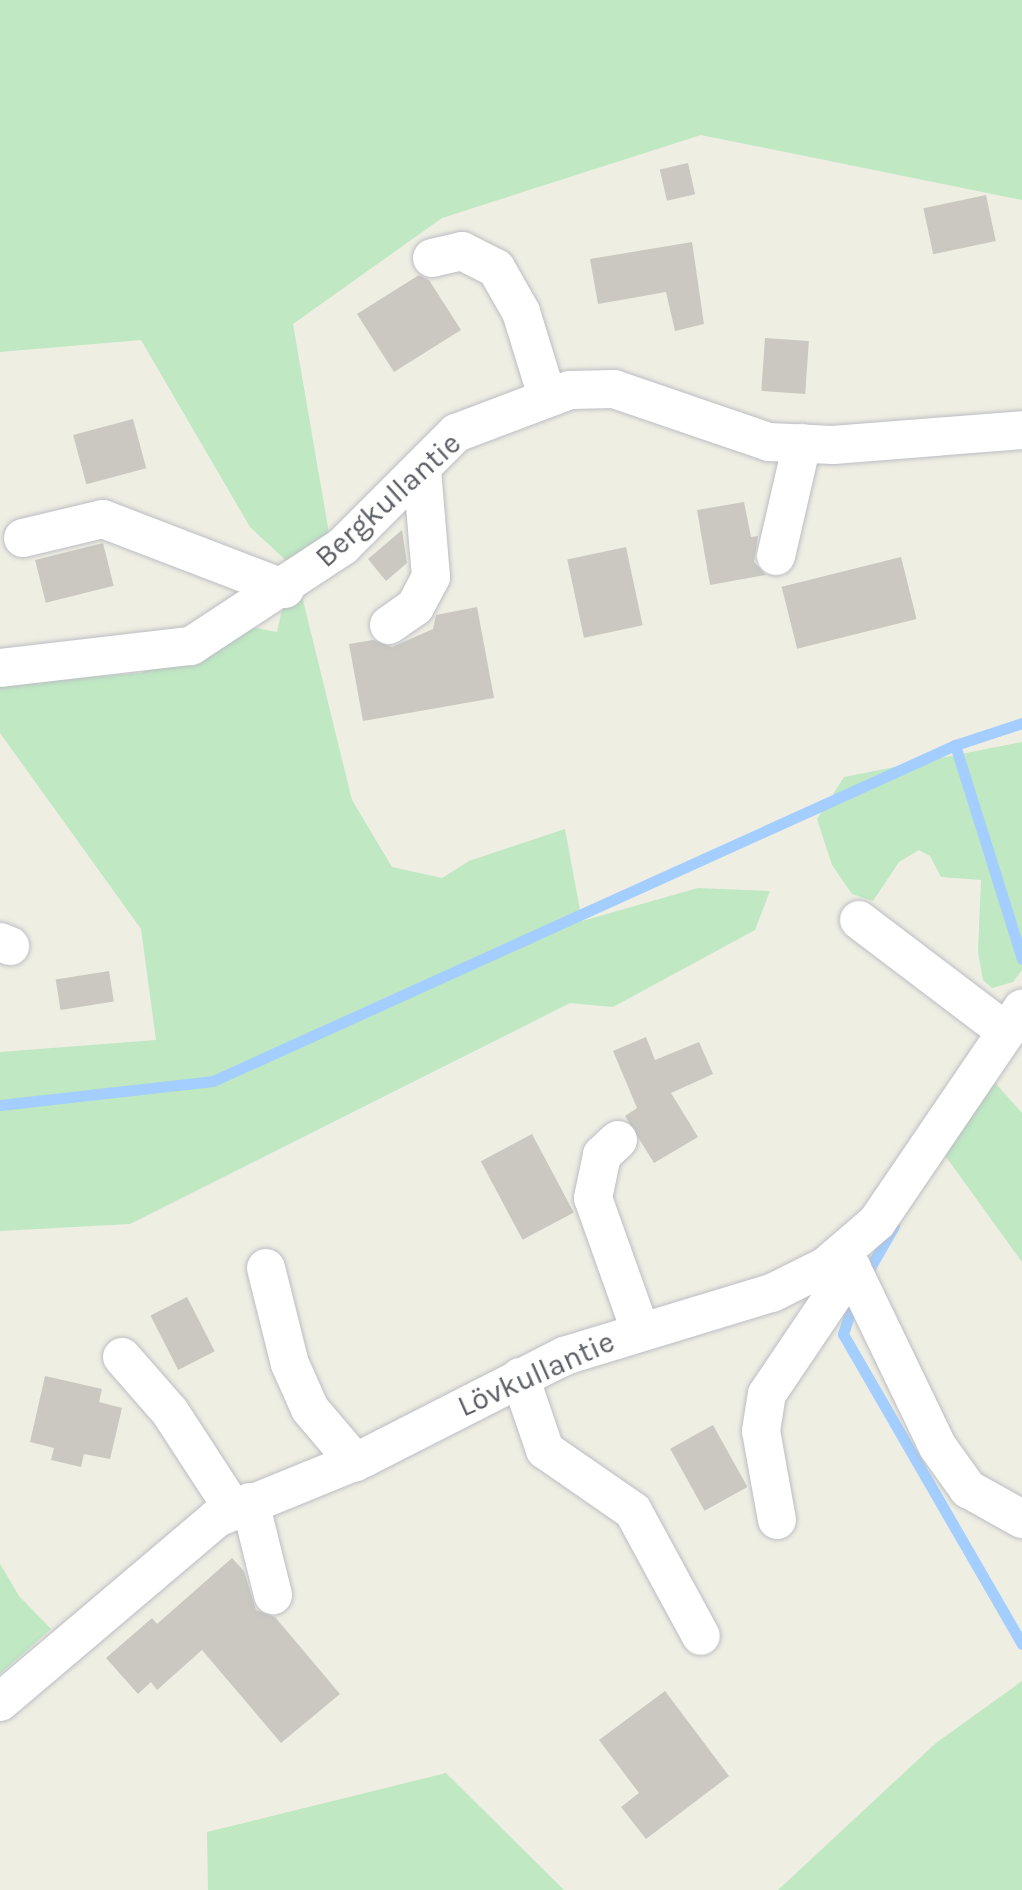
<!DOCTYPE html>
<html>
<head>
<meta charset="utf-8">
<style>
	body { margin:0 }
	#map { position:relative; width:1022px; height:1890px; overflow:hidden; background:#efeee3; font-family:Karla,sans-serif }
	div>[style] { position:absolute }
	.green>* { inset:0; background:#bfe8c3 }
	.stream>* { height:11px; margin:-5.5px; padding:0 5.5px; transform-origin:5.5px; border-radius:5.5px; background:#a3ceff }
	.building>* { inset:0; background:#cac8c1; transform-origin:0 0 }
	.roads { filter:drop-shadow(0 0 2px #bbbdc3) drop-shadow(0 0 2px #bbbdc3) }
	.minor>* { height:38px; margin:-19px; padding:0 19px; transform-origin:19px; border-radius:19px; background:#fff }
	span { translate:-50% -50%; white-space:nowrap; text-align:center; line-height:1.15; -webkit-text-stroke:9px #fff; paint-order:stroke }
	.street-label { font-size:30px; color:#5b5f65 }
</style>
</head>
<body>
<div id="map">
	<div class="green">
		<i style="clip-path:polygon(0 0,1022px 0,1022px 200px,701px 135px,442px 218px,293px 324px,330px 539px,293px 567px,250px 527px,141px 340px,0 352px)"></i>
		<i style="clip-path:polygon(300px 588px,352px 800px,392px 867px,442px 878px,469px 861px,565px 829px,582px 921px,698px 888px,770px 891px,755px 930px,613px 1007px,570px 1003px,130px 1224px,0 1231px,0 1052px,156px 1040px,141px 929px,0 733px,0 684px,141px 673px,250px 627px,277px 632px,284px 601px)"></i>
		<i style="clip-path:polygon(1022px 742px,1022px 970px,1013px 982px,992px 988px,983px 980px,978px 952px,981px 880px,941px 877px,930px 856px,919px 850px,899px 862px,873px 901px,852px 894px,832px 865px,817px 819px,844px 777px)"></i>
		<i style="clip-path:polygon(990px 1077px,1022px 1113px,1022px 1262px,944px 1154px)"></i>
		<i style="clip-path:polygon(0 1564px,19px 1596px,51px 1629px,0 1674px)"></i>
		<i style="clip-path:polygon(1022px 1681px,1022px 1890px,778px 1890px,936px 1743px)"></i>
		<i style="clip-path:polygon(446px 1773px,564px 1890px,208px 1890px,207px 1832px)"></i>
	</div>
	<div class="stream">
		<i style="left:1022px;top:723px;width:71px;rotate:161.8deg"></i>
		<i style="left:955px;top:745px;width:224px;rotate:72.6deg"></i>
		<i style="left:0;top:1105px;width:214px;rotate:-6.4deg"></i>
		<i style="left:213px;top:1081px;width:815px;rotate:-24.36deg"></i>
		<i style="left:871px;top:1266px;width:46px;rotate:-60.1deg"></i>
		<i style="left:854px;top:1300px;width:36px;rotate:108deg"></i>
		<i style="left:843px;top:1334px;width:358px;rotate:60deg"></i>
	</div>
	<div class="building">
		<i style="left:688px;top:163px;width:32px;height:29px;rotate:77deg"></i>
		<i style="left:986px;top:195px;width:47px;height:64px;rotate:78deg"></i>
		<i style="clip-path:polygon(692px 242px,704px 324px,675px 331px,666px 292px,598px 304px,590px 259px)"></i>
		<i style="clip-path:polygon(419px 275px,429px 280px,461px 330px,394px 372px,357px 314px)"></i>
		<i style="left:765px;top:338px;width:44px;height:53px;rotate:4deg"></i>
		<i style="left:133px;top:419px;width:51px;height:62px;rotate:75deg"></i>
		<i style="clip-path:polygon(744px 502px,751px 537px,758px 536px,754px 562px,766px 575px,710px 585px,697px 510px)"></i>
		<i style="clip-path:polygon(402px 530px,407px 563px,386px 581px,368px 559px)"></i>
		<i style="left:103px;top:543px;width:44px;height:70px;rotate:76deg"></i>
		<i style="left:626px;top:547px;width:80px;height:60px;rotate:78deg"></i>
		<i style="left:901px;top:557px;width:64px;height:123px;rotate:76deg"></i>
		<i style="clip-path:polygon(477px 607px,494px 698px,363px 721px,349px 644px,373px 640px,392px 647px,433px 629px,436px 615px)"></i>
		<i style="left:109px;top:971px;width:31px;height:54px;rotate:81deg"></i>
		<i style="clip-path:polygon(646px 1037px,655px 1060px,699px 1042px,713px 1074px,671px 1093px,698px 1137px,654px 1163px,625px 1116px,637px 1108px,613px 1051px)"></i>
		<i style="left:532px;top:1134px;width:89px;height:58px;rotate:62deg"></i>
		<i style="left:187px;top:1297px;width:61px;height:41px;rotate:63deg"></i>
		<i style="clip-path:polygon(45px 1376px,102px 1389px,99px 1402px,122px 1408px,110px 1459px,84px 1454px,81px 1467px,51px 1460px,54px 1448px,30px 1442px)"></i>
		<i style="left:713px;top:1425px;width:71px;height:49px;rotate:61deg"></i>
		<i style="clip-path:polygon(232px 1558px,244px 1571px,256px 1610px,275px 1617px,340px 1694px,281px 1743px,202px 1650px,157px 1690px,151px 1682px,138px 1694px,106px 1658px,152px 1618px,157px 1624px)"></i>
		<i style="clip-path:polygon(665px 1691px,729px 1776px,646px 1839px,621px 1807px,639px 1793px,599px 1740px)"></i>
	</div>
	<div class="roads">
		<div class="minor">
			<i style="left:432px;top:258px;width:31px;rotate:-13deg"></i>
			<i style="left:462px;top:251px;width:38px;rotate:27deg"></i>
			<i style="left:496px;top:268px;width:51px;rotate:60.4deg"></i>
			<i style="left:521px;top:312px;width:88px;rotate:72.8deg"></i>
			<i style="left:23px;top:538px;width:82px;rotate:-13.4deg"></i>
			<i style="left:103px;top:519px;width:195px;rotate:21deg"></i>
			<i style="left:776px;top:556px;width:116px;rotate:-77deg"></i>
			<i style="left:389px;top:625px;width:32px;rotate:-35deg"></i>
			<i style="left:415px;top:607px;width:34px;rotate:-62deg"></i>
			<i style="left:431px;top:577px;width:108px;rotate:-94.8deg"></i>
			<i style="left:0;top:668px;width:192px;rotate:-6.6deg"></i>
			<i style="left:191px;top:646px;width:182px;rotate:-33.3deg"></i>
			<i style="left:343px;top:546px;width:160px;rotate:-45deg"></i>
			<i style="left:456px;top:433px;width:122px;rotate:-20.7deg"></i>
			<i style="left:570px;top:390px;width:44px;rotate:-1.3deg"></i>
			<i style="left:614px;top:389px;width:164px;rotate:18.9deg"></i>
			<i style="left:769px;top:442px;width:64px;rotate:2.7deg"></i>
			<i style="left:833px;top:445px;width:190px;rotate:-4.5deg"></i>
			<i style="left:859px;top:920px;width:183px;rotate:37.2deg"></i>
			<i style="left:0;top:942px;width:11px;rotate:22deg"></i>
			<i style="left:618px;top:1140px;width:22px;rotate:137deg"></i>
			<i style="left:602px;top:1155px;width:44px;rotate:101.8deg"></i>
			<i style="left:593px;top:1198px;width:140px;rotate:70.4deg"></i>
			<i style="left:844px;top:1252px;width:216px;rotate:64.3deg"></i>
			<i style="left:938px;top:1447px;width:52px;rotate:54.5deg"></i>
			<i style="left:968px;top:1489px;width:62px;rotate:29.1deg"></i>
			<i style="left:266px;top:1268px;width:99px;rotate:76deg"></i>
			<i style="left:290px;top:1364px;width:49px;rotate:66deg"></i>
			<i style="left:310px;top:1409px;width:70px;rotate:49.7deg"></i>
			<i style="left:122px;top:1357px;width:73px;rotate:48.9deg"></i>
			<i style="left:170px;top:1412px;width:117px;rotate:56.9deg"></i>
			<i style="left:520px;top:1377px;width:77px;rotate:71.1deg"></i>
			<i style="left:545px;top:1450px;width:107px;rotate:34.7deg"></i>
			<i style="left:633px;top:1511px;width:142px;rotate:61.5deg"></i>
			<i style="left:250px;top:1502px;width:96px;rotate:76.1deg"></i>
			<i style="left:777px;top:1520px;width:90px;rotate:-100.2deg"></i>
			<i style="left:761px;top:1431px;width:37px;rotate:-81deg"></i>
			<i style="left:767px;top:1394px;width:152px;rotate:-56deg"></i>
			<i style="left:0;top:1702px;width:285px;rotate:-40.3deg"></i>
			<i style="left:217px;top:1518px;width:159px;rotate:-22.2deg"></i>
			<i style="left:364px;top:1458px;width:225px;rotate:-27deg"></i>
			<i style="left:564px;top:1356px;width:217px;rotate:-16.9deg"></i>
			<i style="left:772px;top:1293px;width:60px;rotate:-26.6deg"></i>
			<i style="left:826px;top:1266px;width:67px;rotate:-40.8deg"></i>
			<i style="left:877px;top:1222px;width:258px;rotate:-55.8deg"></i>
		</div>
	</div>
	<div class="street-label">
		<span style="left:388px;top:500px;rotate:-42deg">Bergkullantie</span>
		<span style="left:536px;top:1374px;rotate:-24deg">Lövkullantie</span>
	</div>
</div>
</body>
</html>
